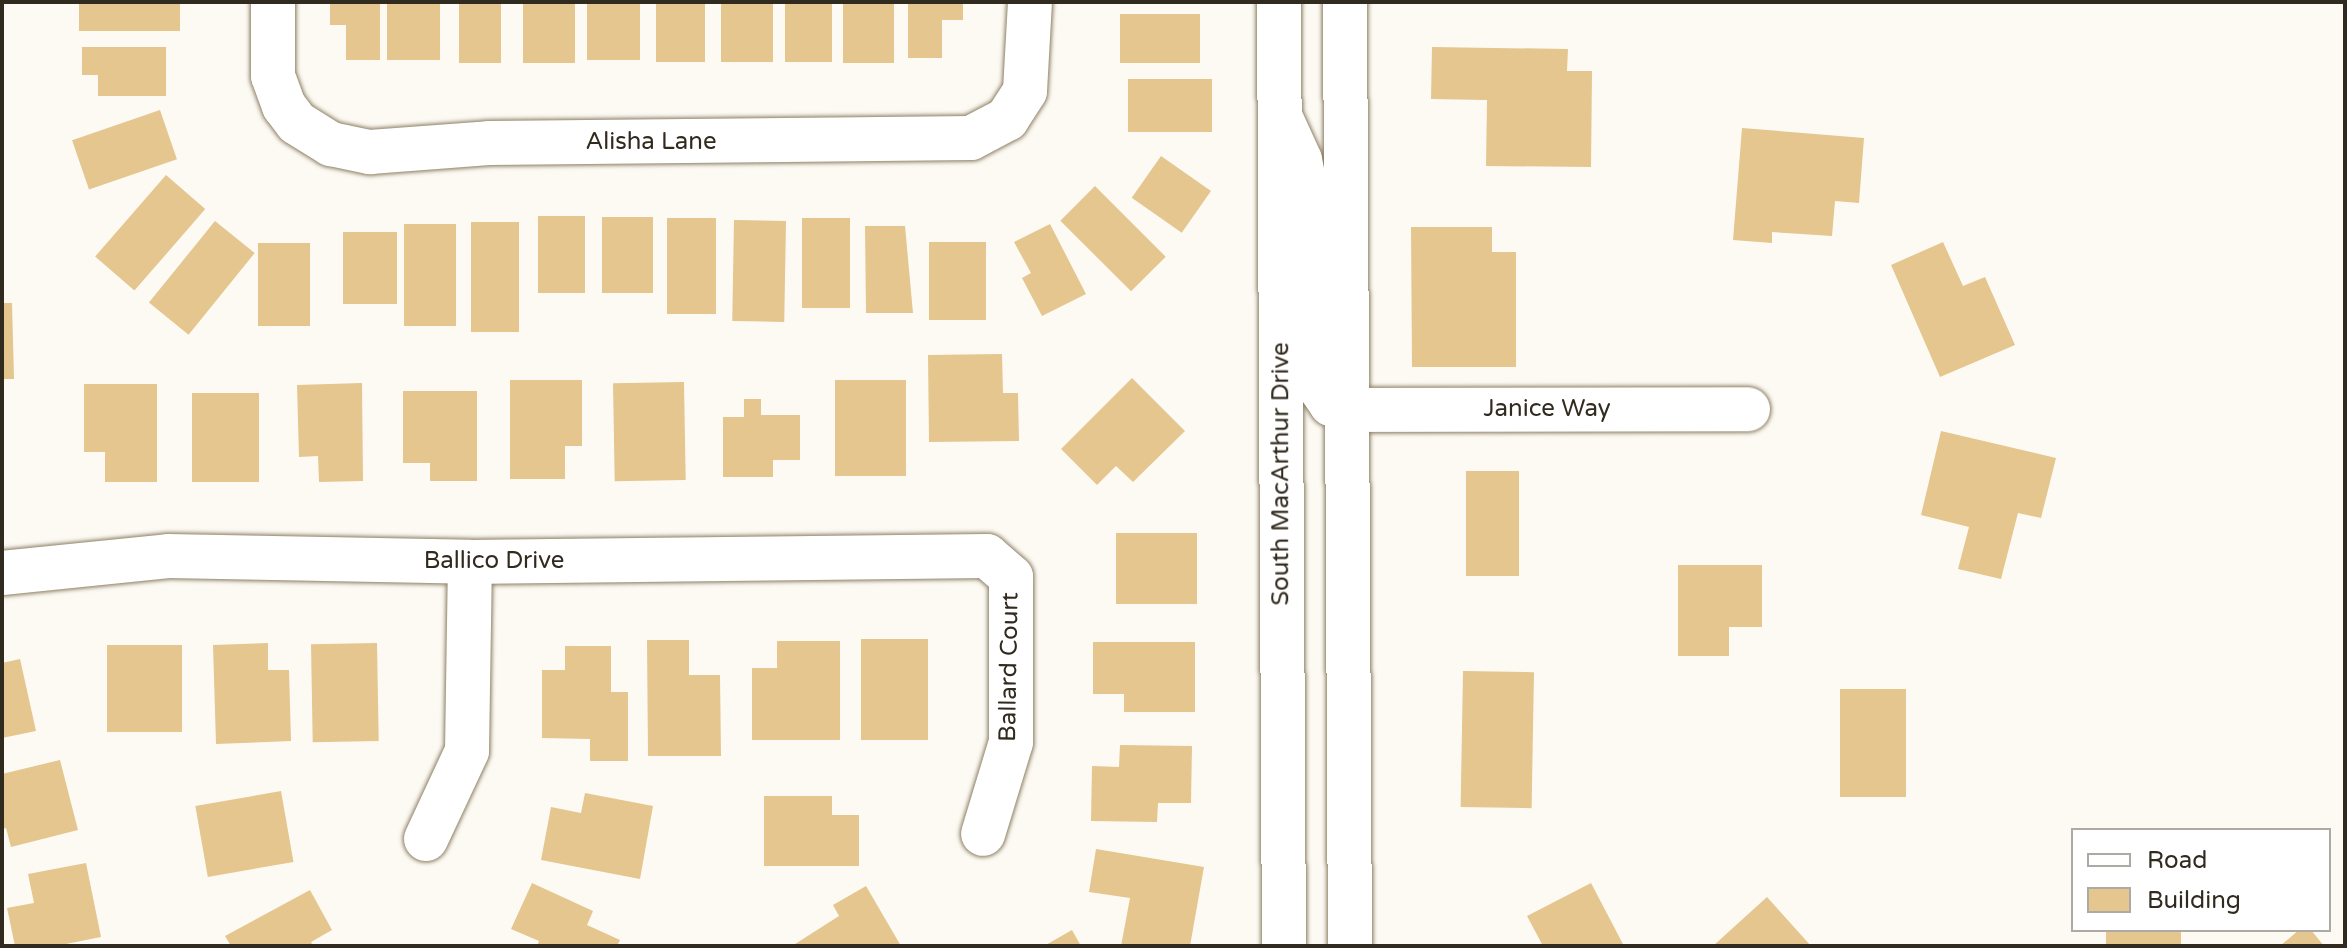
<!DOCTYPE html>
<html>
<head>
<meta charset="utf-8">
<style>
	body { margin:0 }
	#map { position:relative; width:2347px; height:948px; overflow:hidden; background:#fdfaf4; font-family:"Varela Round",sans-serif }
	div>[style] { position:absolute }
	.building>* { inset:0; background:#e4c68e; transform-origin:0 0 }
	.roads { filter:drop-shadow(0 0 2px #8e8065) drop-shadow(0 0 2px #8e8065) }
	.minor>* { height:44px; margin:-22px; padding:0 22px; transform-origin:22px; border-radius:22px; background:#fff }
	.major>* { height:44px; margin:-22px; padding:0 22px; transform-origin:22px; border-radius:22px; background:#fff }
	span { translate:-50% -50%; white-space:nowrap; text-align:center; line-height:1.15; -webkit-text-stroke:6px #fff; paint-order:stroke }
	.street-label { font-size:24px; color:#312b1f }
	.frame { position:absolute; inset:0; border:4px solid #312b1f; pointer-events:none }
	.legend { position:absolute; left:2071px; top:828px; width:260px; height:104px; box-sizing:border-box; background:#fff; border:2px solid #adaaa5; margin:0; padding:10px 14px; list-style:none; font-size:24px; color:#312b1f }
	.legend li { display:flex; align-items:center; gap:16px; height:40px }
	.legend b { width:40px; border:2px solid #adaaa5 }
</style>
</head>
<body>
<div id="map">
	<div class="building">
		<i style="left:79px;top:2px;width:101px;height:29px"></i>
		<i style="clip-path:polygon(330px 2px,380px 2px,380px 60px,346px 60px,346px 25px,330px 25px)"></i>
		<i style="left:387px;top:2px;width:53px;height:58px"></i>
		<i style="left:459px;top:2px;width:42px;height:61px"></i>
		<i style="left:523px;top:2px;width:52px;height:61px"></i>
		<i style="left:587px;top:2px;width:53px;height:58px"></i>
		<i style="left:656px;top:2px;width:49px;height:60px"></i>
		<i style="left:721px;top:2px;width:52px;height:60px"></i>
		<i style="left:785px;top:2px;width:47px;height:60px"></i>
		<i style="left:843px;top:2px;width:51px;height:61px"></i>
		<i style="clip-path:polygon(908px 2px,963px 2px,963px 20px,942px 20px,942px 58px,908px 58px)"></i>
		<i style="left:1120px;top:14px;width:80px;height:49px"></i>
		<i style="clip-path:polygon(82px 47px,166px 47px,166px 96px,98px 96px,98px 75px,82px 75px)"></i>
		<i style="clip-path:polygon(1432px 47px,1568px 49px,1567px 71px,1592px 71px,1591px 167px,1486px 166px,1487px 100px,1431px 99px)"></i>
		<i style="left:1128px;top:79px;width:84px;height:53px"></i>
		<i style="left:160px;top:110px;width:52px;height:93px;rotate:71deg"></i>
		<i style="clip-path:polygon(1742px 128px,1864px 138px,1859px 203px,1835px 201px,1832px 236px,1772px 232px,1772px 243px,1733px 240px)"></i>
		<i style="left:1161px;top:156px;width:61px;height:51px;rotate:35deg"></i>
		<i style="left:166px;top:175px;width:52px;height:108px;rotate:41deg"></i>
		<i style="left:1095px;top:186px;width:100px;height:49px;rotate:45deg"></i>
		<i style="left:538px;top:216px;width:47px;height:77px"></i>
		<i style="left:602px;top:217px;width:51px;height:76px"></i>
		<i style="left:667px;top:218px;width:49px;height:96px"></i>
		<i style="left:802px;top:218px;width:48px;height:90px"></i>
		<i style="left:734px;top:220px;width:52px;height:101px;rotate:1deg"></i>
		<i style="left:215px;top:221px;width:51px;height:105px;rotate:39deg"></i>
		<i style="left:471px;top:222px;width:48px;height:110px"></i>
		<i style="left:404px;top:224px;width:52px;height:102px"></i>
		<i style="clip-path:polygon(1050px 224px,1086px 294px,1042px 316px,1022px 278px,1031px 273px,1014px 242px)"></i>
		<i style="clip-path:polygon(865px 226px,905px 226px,913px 313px,866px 313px)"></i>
		<i style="clip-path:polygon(1411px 227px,1492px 227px,1492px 252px,1516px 252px,1516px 367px,1412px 367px)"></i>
		<i style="left:343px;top:232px;width:54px;height:72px"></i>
		<i style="left:929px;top:242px;width:57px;height:78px"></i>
		<i style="clip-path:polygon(1943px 242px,1963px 286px,1985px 277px,2015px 345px,1940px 377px,1891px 265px)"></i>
		<i style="left:258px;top:243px;width:52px;height:83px"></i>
		<i style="clip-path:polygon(2px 303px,12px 303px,14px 379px,2px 379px)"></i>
		<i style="clip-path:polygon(1002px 354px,1003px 393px,1018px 393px,1019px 441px,929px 442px,928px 355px)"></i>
		<i style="clip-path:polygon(1132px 378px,1185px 431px,1133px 482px,1116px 466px,1097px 485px,1061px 449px)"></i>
		<i style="clip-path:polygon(510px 380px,582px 380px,582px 446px,565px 446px,565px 479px,510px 479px)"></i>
		<i style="left:835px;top:380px;width:71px;height:96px"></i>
		<i style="left:684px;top:382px;width:98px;height:71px;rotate:89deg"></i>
		<i style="clip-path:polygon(362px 383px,363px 481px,319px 482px,318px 456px,299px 457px,297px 385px)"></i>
		<i style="clip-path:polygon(84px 384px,157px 384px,157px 482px,105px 482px,105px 452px,84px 452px)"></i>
		<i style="clip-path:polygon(403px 391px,477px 391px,477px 481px,430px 481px,430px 463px,403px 463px)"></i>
		<i style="left:192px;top:393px;width:67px;height:89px"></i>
		<i style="clip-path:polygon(744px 399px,761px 399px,761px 415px,800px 415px,800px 460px,773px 460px,773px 477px,723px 477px,723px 417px,744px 417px)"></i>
		<i style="clip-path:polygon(1941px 431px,2056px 458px,2041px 518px,2018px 513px,2001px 579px,1958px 569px,1969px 527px,1921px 515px)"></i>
		<i style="left:1466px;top:471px;width:53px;height:105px"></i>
		<i style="left:1116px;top:533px;width:81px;height:71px"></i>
		<i style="clip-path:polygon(1678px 565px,1762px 565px,1762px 627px,1729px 627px,1729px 656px,1678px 656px)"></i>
		<i style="left:861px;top:639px;width:67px;height:101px"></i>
		<i style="clip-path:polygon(647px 640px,689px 640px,689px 675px,720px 675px,721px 756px,648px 756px)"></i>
		<i style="clip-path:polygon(777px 641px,840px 641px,840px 740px,752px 740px,752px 668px,777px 668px)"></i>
		<i style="clip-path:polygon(1093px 642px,1195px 642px,1195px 712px,1124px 712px,1124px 694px,1093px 694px)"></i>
		<i style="clip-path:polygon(268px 643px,268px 670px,289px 670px,291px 741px,216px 744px,213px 645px)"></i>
		<i style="left:377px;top:643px;width:98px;height:66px;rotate:89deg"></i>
		<i style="left:107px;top:645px;width:75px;height:87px"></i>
		<i style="clip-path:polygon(565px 646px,611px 646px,611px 692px,628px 692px,628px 761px,590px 761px,590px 739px,542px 738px,542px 670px,565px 670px)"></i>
		<i style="clip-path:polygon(20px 659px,36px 731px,2px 738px,2px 663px)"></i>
		<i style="left:1463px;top:671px;width:71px;height:136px;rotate:1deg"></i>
		<i style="left:1840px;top:689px;width:66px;height:108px"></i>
		<i style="clip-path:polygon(1120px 745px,1192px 746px,1191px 803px,1158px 803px,1157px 822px,1091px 821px,1092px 766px,1119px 767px)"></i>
		<i style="clip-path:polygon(60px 760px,78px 830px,11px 847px,6px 828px,2px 829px,2px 774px)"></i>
		<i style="left:281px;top:791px;width:72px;height:87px;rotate:80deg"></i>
		<i style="clip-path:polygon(585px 793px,653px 806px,640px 879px,541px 860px,551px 807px,581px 813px)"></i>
		<i style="clip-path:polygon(764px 796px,832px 796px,832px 815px,859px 815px,859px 866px,764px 866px)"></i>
		<i style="clip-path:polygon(1096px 849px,1204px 867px,1190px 946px,1121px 946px,1130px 898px,1089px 892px)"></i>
		<i style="clip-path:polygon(86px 863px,101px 937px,56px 946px,15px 946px,7px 908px,34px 903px,28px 874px)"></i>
		<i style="clip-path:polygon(532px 883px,593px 911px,587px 925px,620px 940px,617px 946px,537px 946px,539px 941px,511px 929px)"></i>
		<i style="clip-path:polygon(1591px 883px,1624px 946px,1543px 946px,1527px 916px)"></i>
		<i style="clip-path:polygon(866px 886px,901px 946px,792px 946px,839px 916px,833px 905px)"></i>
		<i style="clip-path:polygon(310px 890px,332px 930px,311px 942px,313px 946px,231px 946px,225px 936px)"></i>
		<i style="clip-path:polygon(1767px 897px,1811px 946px,1713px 946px)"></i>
		<i style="clip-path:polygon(1072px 930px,1081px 946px,1044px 946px)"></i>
		<i style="left:2106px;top:930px;width:75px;height:16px"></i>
		<i style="clip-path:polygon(2299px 930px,2311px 930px,2324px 946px,2280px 946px)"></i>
	</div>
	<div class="roads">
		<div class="minor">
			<i style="left:273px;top:2px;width:74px;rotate:90deg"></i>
			<i style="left:273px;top:76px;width:32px;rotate:70deg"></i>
			<i style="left:284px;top:106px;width:21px;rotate:53deg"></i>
			<i style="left:297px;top:123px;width:40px;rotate:32deg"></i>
			<i style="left:331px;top:144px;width:40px;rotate:12deg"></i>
			<i style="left:370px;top:152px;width:119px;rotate:-4.3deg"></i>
			<i style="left:489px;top:143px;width:482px;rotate:-0.6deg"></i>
			<i style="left:971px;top:138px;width:41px;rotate:-27.8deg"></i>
			<i style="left:1007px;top:119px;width:33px;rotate:-57deg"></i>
			<i style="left:1025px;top:91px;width:89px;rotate:-86.8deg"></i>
			<i style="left:1280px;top:116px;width:48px;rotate:65.6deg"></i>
			<i style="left:1300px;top:160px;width:47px;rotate:78.9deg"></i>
			<i style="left:1309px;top:206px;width:172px;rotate:88.7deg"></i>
			<i style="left:1313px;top:378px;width:32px;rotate:55deg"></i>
			<i style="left:1331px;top:404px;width:17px;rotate:21deg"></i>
			<i style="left:1347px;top:410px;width:401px;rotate:-0.1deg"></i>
			<i style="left:2px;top:573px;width:167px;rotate:-5.8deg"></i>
			<i style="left:168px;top:556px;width:302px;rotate:1.1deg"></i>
			<i style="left:470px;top:562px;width:517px;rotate:-0.66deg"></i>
			<i style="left:987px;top:556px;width:32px;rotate:41deg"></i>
			<i style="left:1011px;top:577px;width:165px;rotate:90deg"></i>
			<i style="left:1011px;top:742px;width:96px;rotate:106.9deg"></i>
			<i style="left:426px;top:839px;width:97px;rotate:-65deg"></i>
			<i style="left:467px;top:751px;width:189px;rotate:-89.1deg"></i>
		</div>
		<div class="major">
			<i style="left:1279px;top:2px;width:944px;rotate:89.7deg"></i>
			<i style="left:1345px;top:2px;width:944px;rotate:89.7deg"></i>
		</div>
	</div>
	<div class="street-label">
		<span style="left:651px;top:142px">Alisha Lane</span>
		<span style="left:1547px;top:409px">Janice Way</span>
		<span style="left:1281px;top:474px;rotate:-90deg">South MacArthur Drive</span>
		<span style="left:494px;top:561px">Ballico Drive</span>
		<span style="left:1009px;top:667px;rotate:-89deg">Ballard Court</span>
	</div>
	<div class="frame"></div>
	<ul class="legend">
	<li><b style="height:10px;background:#fff"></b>Road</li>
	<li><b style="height:22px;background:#e4c68e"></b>Building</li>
	</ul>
</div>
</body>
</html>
